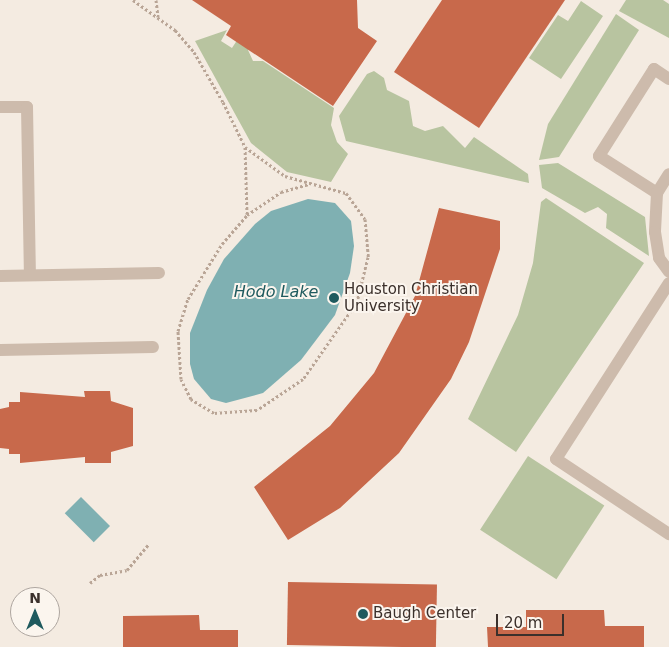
<!DOCTYPE html>
<html>
<head>
<meta charset="utf-8">
<style>
	body { margin:0 }
	#map { position:relative; width:669px; height:647px; overflow:hidden; background:#f4ebe1; font-family:"DejaVu Sans",sans-serif }
	div>[style] { position:absolute }
	.green>* { inset:0; background:#b8c4a0; transform-origin:0 0 }
	.water>* { inset:0; background:#7fb0b2; transform-origin:0 0 }
	.building>* { inset:0; background:#c8694b; transform-origin:0 0 }
	.path>* { height:3px; margin-top:-1.5px; transform-origin:0; background:repeating-linear-gradient(90deg,#b9a596 0 2.5px,transparent 0 5px) }
	.lane>* { height:12px; margin:-6px; padding:0 6px; transform-origin:6px; border-radius:6px; background:#cdbbac }
	.dots>* { width:14px; height:14px; translate:-50% -50%; box-sizing:border-box; border:2px solid #fbf5ee; border-radius:50% }
	span { translate:-50% -50%; white-space:nowrap; text-align:center; line-height:1.15; -webkit-text-stroke:4px #fbf5ee; paint-order:stroke }
	.poi-label { font-size:15px; color:#3b302b }
	.left { translate:0 -50%; text-align:left }
	.water-label { font-size:16px; color:#1f5a5e; font-style:italic }
	.north { position:absolute; left:10px; top:587px; width:50px; height:50px; box-sizing:border-box; background:#fbf5ee; border:1px solid #aea6a0; border-radius:50%; rotate:0deg; font-size:14px; font-weight:700; line-height:20px; text-align:center; color:#3b302b }
	.north::after { content:''; display:block; margin:auto; width:18px; height:22px; background:#1f5a5e; clip-path:polygon(50% 0,100% 100%,50% 72%,0 100%) }
	.scale { position:absolute; left:496px; top:614px; width:68px; height:22px; box-sizing:border-box; border:2px solid #3b302b; border-top:0; padding-left:6px; font-size:15px; line-height:18px; white-space:nowrap; color:#3b302b; -webkit-text-stroke:4px #fbf5ee; paint-order:stroke }
</style>
</head>
<body>
<div id="map">
	<div class="green">
		<i style="clip-path:polygon(626px 0,663px 0,669px 4px,669px 38px,619px 11px)"></i>
		<i style="clip-path:polygon(581px 1px,603px 16px,561px 79px,529px 58px,558px 15px,568px 21px)"></i>
		<i style="clip-path:polygon(262px 2px,274px 10px,248px 50px,253px 61px,263px 61px,334px 108px,331px 125px,337px 142px,348px 154px,331px 182px,287px 172px,251px 143px,195px 41px,227px 30px,221px 41px,232px 48px)"></i>
		<i style="clip-path:polygon(616px 14px,639px 30px,559px 157px,539px 160px,548px 124px)"></i>
		<i style="clip-path:polygon(374px 71px,384px 78px,387px 90px,409px 101px,413px 126px,425px 131px,443px 126px,465px 148px,474px 137px,528px 174px,529px 183px,346px 141px,339px 116px,367px 74px)"></i>
		<i style="clip-path:polygon(558px 163px,645px 217px,649px 256px,606px 228px,607px 214px,598px 207px,585px 213px,542px 188px,539px 165px)"></i>
		<i style="clip-path:polygon(546px 198px,644px 263px,516px 452px,468px 419px,518px 315px,533px 263px,541px 202px)"></i>
		<i style="left:528px;top:456px;width:91px;height:88px;rotate:33deg"></i>
	</div>
	<div class="water">
		<i style="clip-path:polygon(308px 199px,335px 203px,351px 221px,354px 246px,350px 273px,335px 315px,301px 360px,263px 393px,226px 403px,211px 399px,194px 379px,190px 364px,190px 333px,207px 290px,224px 259px,255px 224px,271px 211px)"></i>
		<i style="left:81px;top:497px;width:41px;height:23px;rotate:45deg"></i>
	</div>
	<div class="building">
		<i style="clip-path:polygon(192px 0,357px 0,358px 28px,377px 41px,333px 106px,226px 35px,231px 26px)"></i>
		<i style="clip-path:polygon(442px 0,565px 0,479px 128px,394px 72px)"></i>
		<i style="clip-path:polygon(439px 208px,500px 221px,500px 249px,469px 342px,451px 379px,399px 453px,340px 508px,288px 540px,254px 487px,330px 426px,374px 373px,415px 296px)"></i>
		<i style="clip-path:polygon(84px 391px,110px 391px,111px 401px,133px 408px,133px 446px,111px 452px,111px 463px,85px 463px,85px 457px,20px 463px,20px 454px,9px 454px,9px 449px,0 448px,0 409px,9px 407px,9px 402px,20px 402px,20px 392px,85px 397px)"></i>
		<i style="left:288px;top:582px;width:149px;height:63px;rotate:1deg"></i>
		<i style="clip-path:polygon(526px 610px,604px 610px,605px 626px,644px 626px,644px 647px,488px 647px,487px 627px,526px 627px)"></i>
		<i style="clip-path:polygon(199px 615px,200px 630px,238px 630px,238px 647px,123px 647px,123px 616px)"></i>
	</div>
	<div class="path">
		<i style="left:133px;top:0;width:52px;rotate:35.5deg"></i>
		<i style="left:175px;top:30px;width:29px;rotate:49deg"></i>
		<i style="left:194px;top:52px;width:58px;rotate:59.9deg"></i>
		<i style="left:223px;top:102px;width:50px;rotate:63.9deg"></i>
		<i style="left:245px;top:147px;width:67px;rotate:88.3deg"></i>
		<i style="left:156px;top:0;width:17px;rotate:83deg"></i>
		<i style="left:245px;top:147px;width:49px;rotate:35.9deg"></i>
		<i style="left:285px;top:176px;width:63px;rotate:15.6deg"></i>
		<i style="left:346px;top:193px;width:32px;rotate:54deg"></i>
		<i style="left:365px;top:219px;width:38px;rotate:85deg"></i>
		<i style="left:368px;top:257px;width:46px;rotate:103.7deg"></i>
		<i style="left:357px;top:302px;width:94px;rotate:125deg"></i>
		<i style="left:303px;top:379px;width:55px;rotate:146deg"></i>
		<i style="left:257px;top:410px;width:43px;rotate:176deg"></i>
		<i style="left:214px;top:413px;width:27px;rotate:-149deg"></i>
		<i style="left:191px;top:399px;width:22px;rotate:-117deg"></i>
		<i style="left:181px;top:379px;width:48px;rotate:-93.6deg"></i>
		<i style="left:178px;top:331px;width:34px;rotate:-73deg"></i>
		<i style="left:188px;top:299px;width:65px;rotate:-58.3deg"></i>
		<i style="left:222px;top:244px;width:38px;rotate:-49deg"></i>
		<i style="left:247px;top:215px;width:41px;rotate:-34.1deg"></i>
		<i style="left:281px;top:192px;width:29px;rotate:-16deg"></i>
		<i style="left:90px;top:583px;width:13px;rotate:-39deg"></i>
		<i style="left:100px;top:575px;width:27px;rotate:-10deg"></i>
		<i style="left:127px;top:570px;width:34px;rotate:-50deg"></i>
	</div>
	<div class="lane">
		<i style="left:669px;top:79px;width:18px;rotate:-146deg"></i>
		<i style="left:654px;top:69px;width:103px;rotate:122.3deg"></i>
		<i style="left:599px;top:156px;width:69px;rotate:32.5deg"></i>
		<i style="left:657px;top:193px;width:22px;rotate:-58deg"></i>
		<i style="left:0;top:107px;width:27px"></i>
		<i style="left:27px;top:107px;width:168px;rotate:89deg"></i>
		<i style="left:657px;top:193px;width:39px;rotate:93deg"></i>
		<i style="left:655px;top:232px;width:26px;rotate:81deg"></i>
		<i style="left:659px;top:258px;width:17px;rotate:54deg"></i>
		<i style="left:0;top:276px;width:159px;rotate:-1.1deg"></i>
		<i style="left:669px;top:283px;width:209px;rotate:122.7deg"></i>
		<i style="left:556px;top:459px;width:136px;rotate:33.6deg"></i>
		<i style="left:0;top:350px;width:153px;rotate:-1.1deg"></i>
	</div>
	<div class="dots">
		<i style="left:334px;top:298px;background:#1f5a5e"></i>
		<i style="left:363px;top:614px;background:#1f5a5e"></i>
	</div>
	<div class="poi-label">
		<span class="left" style="left:344px;top:298px">Houston Christian<br>University</span>
		<span class="left" style="left:373px;top:614px">Baugh Center</span>
	</div>
	<div class="water-label">
		<span style="left:276px;top:292px">Hodo Lake</span>
	</div>
	<div class="north">N</div>
	<div class="scale">20 m</div>
</div>
</body>
</html>
